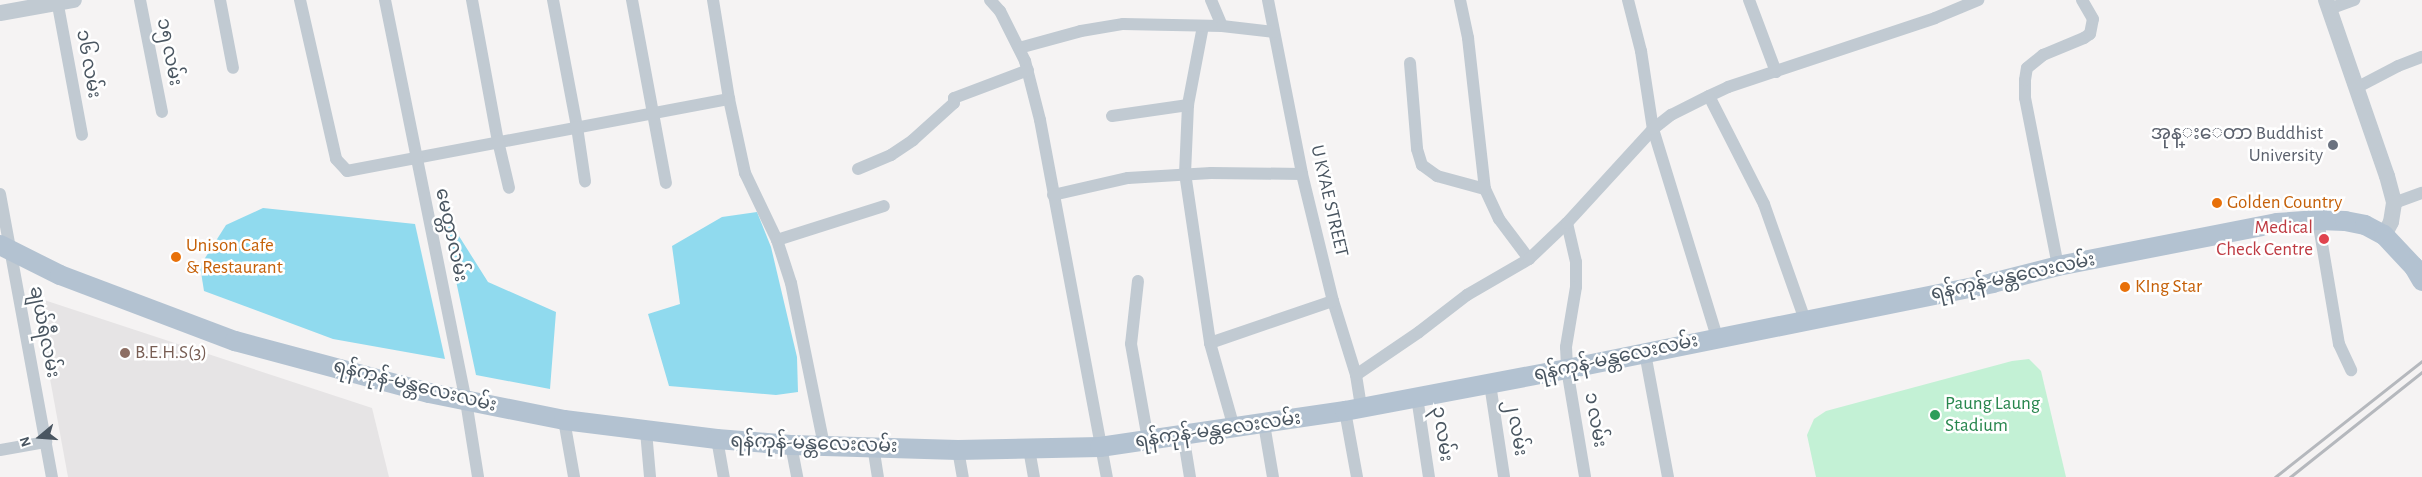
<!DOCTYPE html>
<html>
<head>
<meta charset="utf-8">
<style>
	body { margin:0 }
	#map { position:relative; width:2422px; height:477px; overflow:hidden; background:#f5f3f3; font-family:"Alegreya Sans","Noto Sans Myanmar",sans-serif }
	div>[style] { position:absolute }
	.education>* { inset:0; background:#e6e4e5 }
	.green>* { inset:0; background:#c3f1d5 }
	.water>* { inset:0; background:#90daee }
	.minor>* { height:12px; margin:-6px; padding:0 6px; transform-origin:6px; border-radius:6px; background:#c1cad2 }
	.tertiary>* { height:16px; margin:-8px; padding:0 8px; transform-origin:8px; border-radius:8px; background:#c1cad2 }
	.primary>* { height:20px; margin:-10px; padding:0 10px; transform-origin:10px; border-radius:10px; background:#b3c2d1 }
	.rail>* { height:3px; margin:-1.5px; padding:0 1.5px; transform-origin:1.5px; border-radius:1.5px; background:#b5b8bd }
	.dots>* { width:14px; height:14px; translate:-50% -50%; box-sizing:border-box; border:2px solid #fff; border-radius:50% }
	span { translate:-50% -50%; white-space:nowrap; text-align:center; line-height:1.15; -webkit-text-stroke:5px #fff; paint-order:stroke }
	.street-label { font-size:19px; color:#4a5661 }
	.worship-label { font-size:19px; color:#5b616d }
	.right { translate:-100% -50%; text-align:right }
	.food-label { font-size:19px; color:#c56008 }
	.left { translate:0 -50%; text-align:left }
	.health-label { font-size:19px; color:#be3a42 }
	.education-label { font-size:19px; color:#785e54 }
	.leisure-label { font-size:19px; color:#27864d }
	.north { position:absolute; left:15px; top:412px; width:50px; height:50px; -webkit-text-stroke:4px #fff; paint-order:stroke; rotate:252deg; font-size:14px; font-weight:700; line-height:20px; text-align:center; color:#4a5661 }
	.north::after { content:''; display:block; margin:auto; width:18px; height:22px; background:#4a5661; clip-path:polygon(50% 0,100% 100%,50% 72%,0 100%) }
</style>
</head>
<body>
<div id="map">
	<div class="education">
		<i style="clip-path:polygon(35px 297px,372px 408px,389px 477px,68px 477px)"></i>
	</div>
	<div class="green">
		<i style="clip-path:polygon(2029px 359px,2041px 371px,2066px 477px,1816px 477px,1807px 435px,1814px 419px,1826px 411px,2012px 361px)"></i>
	</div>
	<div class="water">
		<i style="clip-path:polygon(263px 208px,415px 224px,445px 359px,333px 339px,204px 291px,200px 266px,226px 225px)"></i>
		<i style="clip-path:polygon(757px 212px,771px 247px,797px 357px,798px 392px,776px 395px,669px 386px,648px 314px,680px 304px,672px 246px,722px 217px)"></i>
		<i style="clip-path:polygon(452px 225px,488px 282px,556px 312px,550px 389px,476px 375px,445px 229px)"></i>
	</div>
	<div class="minor">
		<i style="left:57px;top:0;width:137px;rotate:79.5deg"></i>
		<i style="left:140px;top:0;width:114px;rotate:78.9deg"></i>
		<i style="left:220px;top:0;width:69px;rotate:79.2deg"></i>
		<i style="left:300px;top:0;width:163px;rotate:77.2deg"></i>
		<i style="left:336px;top:159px;width:16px;rotate:47deg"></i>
		<i style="left:347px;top:171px;width:389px;rotate:-10.7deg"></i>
		<i style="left:385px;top:0;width:409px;rotate:78.6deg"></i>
		<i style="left:466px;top:401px;width:77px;rotate:81deg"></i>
		<i style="left:472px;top:0;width:143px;rotate:79.6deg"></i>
		<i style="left:498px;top:141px;width:48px;rotate:76.8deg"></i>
		<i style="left:553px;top:0;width:129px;rotate:79.3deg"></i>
		<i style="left:577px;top:127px;width:55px;rotate:81.6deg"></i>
		<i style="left:632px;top:0;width:186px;rotate:79.5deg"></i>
		<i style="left:713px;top:0;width:100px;rotate:80.8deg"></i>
		<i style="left:729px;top:99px;width:76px;rotate:77.8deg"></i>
		<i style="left:745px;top:173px;width:74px;rotate:64.5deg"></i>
		<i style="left:777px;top:240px;width:45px;rotate:72deg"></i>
		<i style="left:791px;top:283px;width:165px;rotate:78.5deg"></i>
		<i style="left:990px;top:0;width:15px;rotate:48deg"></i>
		<i style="left:1000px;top:11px;width:56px;rotate:63.4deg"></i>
		<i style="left:1025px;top:61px;width:61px;rotate:75.7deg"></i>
		<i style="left:1040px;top:120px;width:363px;rotate:79.4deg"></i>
		<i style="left:1211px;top:0;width:28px;rotate:67deg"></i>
		<i style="left:1268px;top:0;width:177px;rotate:78.9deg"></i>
		<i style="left:1302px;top:174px;width:131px;rotate:76.3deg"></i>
		<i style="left:1333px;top:301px;width:77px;rotate:72.7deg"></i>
		<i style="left:1356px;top:375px;width:33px;rotate:81deg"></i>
		<i style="left:1460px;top:0;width:39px;rotate:78deg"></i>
		<i style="left:1468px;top:38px;width:152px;rotate:83.6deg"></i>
		<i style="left:1485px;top:189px;width:33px;rotate:65deg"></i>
		<i style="left:1499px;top:219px;width:50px;rotate:53.1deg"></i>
		<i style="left:1628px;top:0;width:53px;rotate:75.7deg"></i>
		<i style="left:1641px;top:51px;width:79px;rotate:81.3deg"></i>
		<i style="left:1653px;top:129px;width:218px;rotate:72.9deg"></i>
		<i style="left:1749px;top:0;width:77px;rotate:69.4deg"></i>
		<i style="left:2329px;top:9px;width:27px;rotate:-20deg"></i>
		<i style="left:1203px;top:26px;width:80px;rotate:100.8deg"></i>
		<i style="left:1188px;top:105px;width:68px;rotate:92.5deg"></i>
		<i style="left:1185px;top:173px;width:172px;rotate:81.6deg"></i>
		<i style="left:1210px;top:343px;width:88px;rotate:74.2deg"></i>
		<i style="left:1019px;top:48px;width:64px;rotate:-15.3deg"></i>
		<i style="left:1081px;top:31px;width:43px;rotate:-9.5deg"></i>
		<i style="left:1123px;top:24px;width:99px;rotate:1.2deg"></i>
		<i style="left:1222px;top:26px;width:52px;rotate:6.6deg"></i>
		<i style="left:1410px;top:63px;width:86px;rotate:85.3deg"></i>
		<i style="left:1417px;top:149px;width:17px;rotate:73deg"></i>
		<i style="left:1422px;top:165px;width:19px;rotate:36deg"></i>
		<i style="left:1437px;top:176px;width:50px;rotate:15.2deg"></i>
		<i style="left:2356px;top:88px;width:47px;rotate:-27.6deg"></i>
		<i style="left:2398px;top:66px;width:26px;rotate:-21deg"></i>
		<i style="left:1112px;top:116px;width:77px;rotate:-8.2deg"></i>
		<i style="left:858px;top:169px;width:36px;rotate:-23deg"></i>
		<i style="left:891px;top:155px;width:27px;rotate:-34deg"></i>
		<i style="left:913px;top:140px;width:55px;rotate:-42.1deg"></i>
		<i style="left:954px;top:103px;width:5px;rotate:-90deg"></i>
		<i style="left:954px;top:98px;width:79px;rotate:-20.7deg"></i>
		<i style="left:0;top:194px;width:288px;rotate:79.6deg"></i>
		<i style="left:1053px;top:195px;width:77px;rotate:-12.8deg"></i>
		<i style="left:1128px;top:178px;width:83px;rotate:-3.4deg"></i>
		<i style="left:1211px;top:173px;width:91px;rotate:0.6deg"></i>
		<i style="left:2394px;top:203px;width:30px;rotate:-20deg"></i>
		<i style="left:2318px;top:220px;width:126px;rotate:80.4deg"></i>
		<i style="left:2339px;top:344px;width:29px;rotate:65deg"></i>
		<i style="left:1567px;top:223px;width:40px;rotate:77deg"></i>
		<i style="left:1576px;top:262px;width:25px;rotate:90deg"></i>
		<i style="left:1576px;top:287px;width:61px;rotate:99.5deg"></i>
		<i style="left:1566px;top:347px;width:22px;rotate:87deg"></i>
		<i style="left:1567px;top:369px;width:109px;rotate:80.5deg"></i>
		<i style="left:777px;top:240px;width:112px;rotate:-17.6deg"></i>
		<i style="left:2058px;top:266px;width:171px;rotate:-101.1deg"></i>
		<i style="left:2025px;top:98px;width:18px;rotate:-90deg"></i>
		<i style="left:2025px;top:80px;width:12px;rotate:-81deg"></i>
		<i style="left:2027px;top:68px;width:21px;rotate:-39deg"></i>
		<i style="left:2043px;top:55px;width:44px;rotate:-22.5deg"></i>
		<i style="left:2084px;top:38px;width:7px;rotate:-34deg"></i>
		<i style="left:2090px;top:34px;width:15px;rotate:-79deg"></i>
		<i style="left:2093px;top:19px;width:22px;rotate:-120deg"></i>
		<i style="left:1138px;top:281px;width:63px;rotate:96.3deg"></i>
		<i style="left:1131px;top:344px;width:97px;rotate:79.9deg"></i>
		<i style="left:1805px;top:320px;width:123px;rotate:-109.5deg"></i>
		<i style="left:1764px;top:204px;width:121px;rotate:-117deg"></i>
		<i style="left:1709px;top:96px;width:21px;rotate:-25deg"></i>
		<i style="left:1728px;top:87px;width:218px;rotate:-18.4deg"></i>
		<i style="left:1935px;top:18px;width:47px;rotate:-22.7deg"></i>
		<i style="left:1210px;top:343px;width:130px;rotate:-18.9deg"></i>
		<i style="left:1645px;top:353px;width:126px;rotate:79.5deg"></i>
		<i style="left:1356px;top:375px;width:76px;rotate:-34.3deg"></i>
		<i style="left:1419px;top:332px;width:61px;rotate:-37.6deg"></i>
		<i style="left:1467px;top:295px;width:72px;rotate:-30.1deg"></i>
		<i style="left:1529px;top:259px;width:52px;rotate:-43.5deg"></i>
		<i style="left:1567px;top:223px;width:127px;rotate:-47.5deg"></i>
		<i style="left:1653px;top:129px;width:23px;rotate:-38deg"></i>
		<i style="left:1671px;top:115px;width:42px;rotate:-26.6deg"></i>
		<i style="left:1490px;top:384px;width:94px;rotate:81.4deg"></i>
		<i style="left:1417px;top:397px;width:81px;rotate:81.5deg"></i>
		<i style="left:1345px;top:411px;width:67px;rotate:79.7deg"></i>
		<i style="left:564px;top:420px;width:58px;rotate:80deg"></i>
		<i style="left:1264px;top:424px;width:54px;rotate:80.4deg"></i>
		<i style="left:646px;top:431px;width:46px;rotate:85deg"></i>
		<i style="left:1183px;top:434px;width:44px;rotate:80.8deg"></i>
		<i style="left:717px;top:439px;width:39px;rotate:80deg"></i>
		<i style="left:791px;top:445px;width:33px;rotate:79deg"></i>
		<i style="left:873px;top:446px;width:31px;rotate:81deg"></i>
		<i style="left:1029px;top:449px;width:28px;rotate:80deg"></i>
		<i style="left:0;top:450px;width:47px;rotate:-9.9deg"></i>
		<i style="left:958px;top:450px;width:27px;rotate:80deg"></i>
	</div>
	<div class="tertiary">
		<i style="left:2326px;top:0;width:186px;rotate:70.9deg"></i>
		<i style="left:2387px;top:176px;width:28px;rotate:75deg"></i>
		<i style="left:2394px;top:203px;width:19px;rotate:99deg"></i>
		<i style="left:2391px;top:222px;width:15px;rotate:118deg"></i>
		<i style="left:0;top:13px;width:75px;rotate:-10deg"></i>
	</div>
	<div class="primary">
		<i style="left:0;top:245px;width:67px;rotate:26.6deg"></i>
		<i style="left:60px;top:275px;width:187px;rotate:20.7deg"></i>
		<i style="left:235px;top:341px;width:201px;rotate:15deg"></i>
		<i style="left:429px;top:393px;width:138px;rotate:11.3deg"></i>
		<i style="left:564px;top:420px;width:154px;rotate:7.1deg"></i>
		<i style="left:717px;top:439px;width:74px;rotate:4.6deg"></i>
		<i style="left:791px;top:445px;width:167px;rotate:1.7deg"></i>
		<i style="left:958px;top:450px;width:142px;rotate:-1.2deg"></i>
		<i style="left:1100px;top:447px;width:248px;rotate:-8.4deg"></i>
		<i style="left:1345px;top:411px;width:226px;rotate:-10.7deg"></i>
		<i style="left:1567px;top:369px;width:434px;rotate:-11.4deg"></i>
		<i style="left:1992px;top:283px;width:68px;rotate:-14.4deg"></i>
		<i style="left:2058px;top:266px;width:223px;rotate:-11.1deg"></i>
		<i style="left:2277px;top:223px;width:41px;rotate:-4.2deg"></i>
		<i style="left:2318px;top:220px;width:27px;rotate:2deg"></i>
		<i style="left:2345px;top:221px;width:20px;rotate:11deg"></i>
		<i style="left:2365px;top:225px;width:21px;rotate:28deg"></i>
		<i style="left:2384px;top:235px;width:44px;rotate:46.8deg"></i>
		<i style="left:2414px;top:267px;width:16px;rotate:60deg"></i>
	</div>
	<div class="rail">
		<i style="left:2275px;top:477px;width:187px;rotate:-38.3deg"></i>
		<i style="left:2290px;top:477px;width:169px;rotate:-38.5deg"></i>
	</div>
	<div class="dots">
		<i style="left:2333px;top:145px;background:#6b7280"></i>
		<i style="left:2217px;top:203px;background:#e8710a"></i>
		<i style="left:2324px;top:239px;background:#e0444e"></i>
		<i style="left:176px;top:257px;background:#e8710a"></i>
		<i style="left:2125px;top:287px;background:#e8710a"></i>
		<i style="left:125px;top:353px;background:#8d6e63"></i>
		<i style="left:1935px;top:415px;background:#2e9e5b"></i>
	</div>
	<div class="street-label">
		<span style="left:169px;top:52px;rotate:79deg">၁၅ လမ်း</span>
		<span style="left:88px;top:64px;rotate:80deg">၁၆ လမ်း</span>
		<span style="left:1329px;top:201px;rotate:77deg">U KYAE STREET</span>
		<span style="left:451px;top:235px;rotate:78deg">မေတ္တာလမ်း</span>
		<span style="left:2013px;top:277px;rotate:-12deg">ရန်ကုန်-မန္တလေးလမ်း</span>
		<span style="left:44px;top:332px;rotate:79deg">ချယ်ရီလမ်း</span>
		<span style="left:1616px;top:358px;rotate:-12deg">ရန်ကုန်-မန္တလေးလမ်း</span>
		<span style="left:415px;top:386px;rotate:14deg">ရန်ကုန်-မန္တလေးလမ်း</span>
		<span style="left:1595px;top:420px;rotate:80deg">၁ လမ်း</span>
		<span style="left:1516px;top:428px;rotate:81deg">၂ လမ်း</span>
		<span style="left:1218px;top:430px;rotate:-8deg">ရန်ကုန်-မန္တလေးလမ်း</span>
		<span style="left:1442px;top:434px;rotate:82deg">၃ လမ်း</span>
		<span style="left:814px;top:444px;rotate:2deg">ရန်ကုန်-မန္တလေးလမ်း</span>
	</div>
	<div class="worship-label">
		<span class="right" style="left:2323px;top:145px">အုန္းေတာ Buddhist<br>University</span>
	</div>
	<div class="food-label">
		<span class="left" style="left:2227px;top:203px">Golden Country</span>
		<span class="left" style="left:186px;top:257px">Unison Cafe<br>&amp; Restaurant</span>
		<span class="left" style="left:2135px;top:287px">KIng Star</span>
	</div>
	<div class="health-label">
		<span class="right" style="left:2313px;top:239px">Medical<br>Check Centre</span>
	</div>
	<div class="education-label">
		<span class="left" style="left:135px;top:353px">B.E.H.S(3)</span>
	</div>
	<div class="leisure-label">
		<span class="left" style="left:1945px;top:415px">Paung Laung<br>Stadium</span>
	</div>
	<div class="north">N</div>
</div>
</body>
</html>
